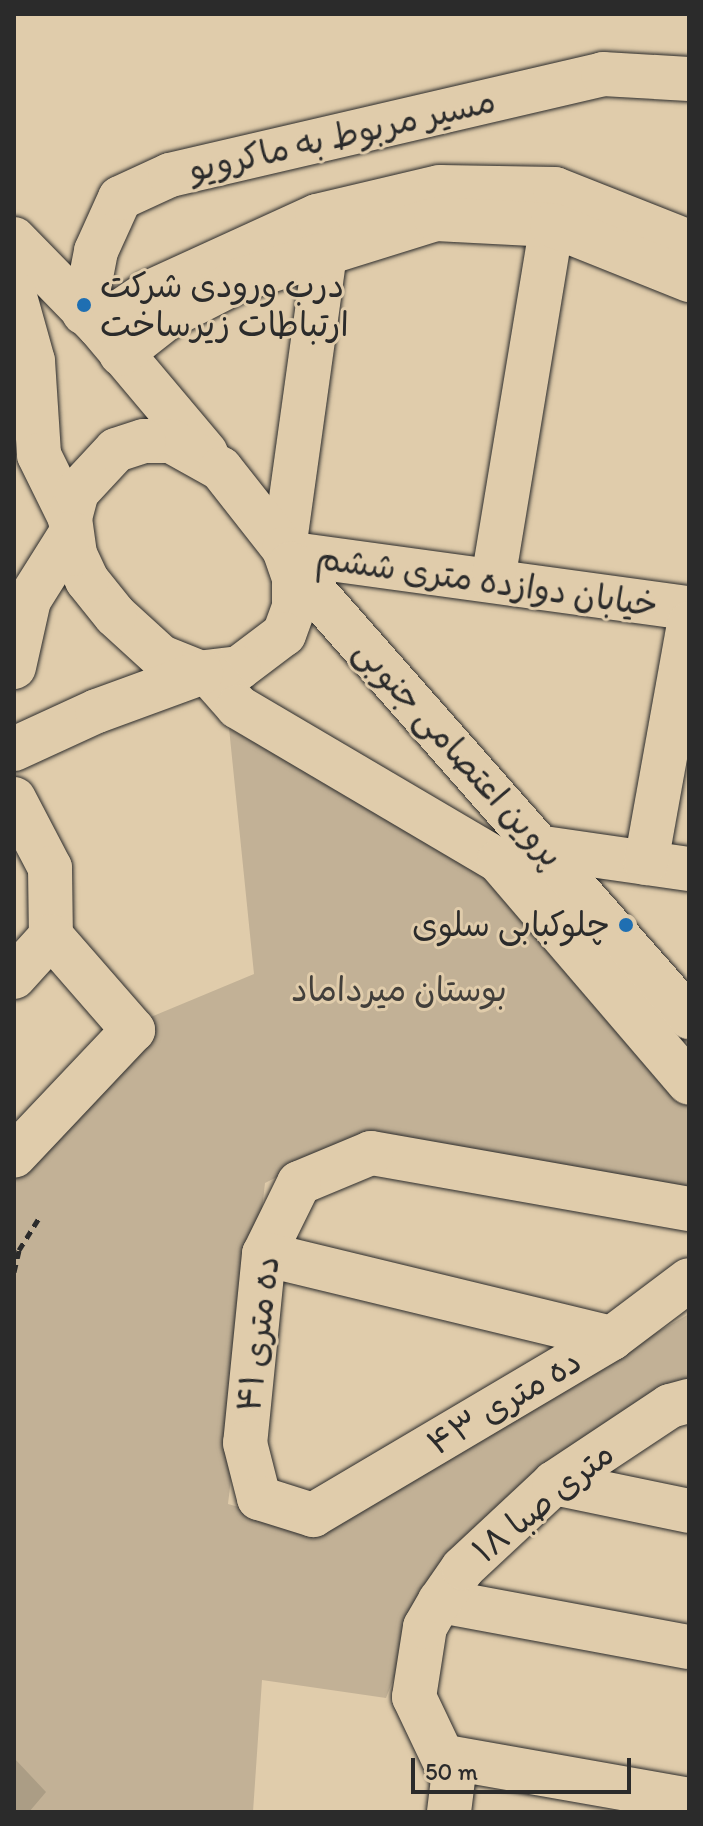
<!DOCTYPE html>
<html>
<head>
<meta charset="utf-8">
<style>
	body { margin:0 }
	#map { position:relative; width:703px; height:1826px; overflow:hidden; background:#e0ccab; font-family:Itim,"Playpen Sans Arabic",sans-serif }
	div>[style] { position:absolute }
	.green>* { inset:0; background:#c2b196 }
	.building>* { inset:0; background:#ab9d85 }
	.path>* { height:5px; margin-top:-2.5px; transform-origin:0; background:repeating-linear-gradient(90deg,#2b2b2b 0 8px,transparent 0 14px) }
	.roads { filter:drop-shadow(0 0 2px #2b2b2b) drop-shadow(0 0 2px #2b2b2b) }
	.minor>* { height:44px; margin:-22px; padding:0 22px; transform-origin:22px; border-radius:22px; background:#e0ccab }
	.major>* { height:44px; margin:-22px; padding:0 22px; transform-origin:22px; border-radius:22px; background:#e0ccab }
	.dots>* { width:22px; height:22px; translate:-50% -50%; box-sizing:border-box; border:4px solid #e0ccab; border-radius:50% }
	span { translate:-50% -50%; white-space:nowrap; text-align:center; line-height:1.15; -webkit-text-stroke:6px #e0ccab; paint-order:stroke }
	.street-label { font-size:34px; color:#2b2b2b }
	.poi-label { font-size:34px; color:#2b2b2b }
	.left { translate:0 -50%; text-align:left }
	.right { translate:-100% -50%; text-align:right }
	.park-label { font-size:34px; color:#423f3b }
	.frame { position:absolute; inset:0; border:16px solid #2b2b2b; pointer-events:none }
	.scale { position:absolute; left:411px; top:1758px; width:220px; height:36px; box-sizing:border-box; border:4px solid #2b2b2b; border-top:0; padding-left:10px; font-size:24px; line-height:28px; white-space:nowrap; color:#2b2b2b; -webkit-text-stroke:6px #e0ccab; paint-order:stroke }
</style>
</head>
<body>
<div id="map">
	<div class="green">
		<i style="clip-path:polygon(229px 728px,521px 892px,689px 1093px,689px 1192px,367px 1132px,265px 1183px,228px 1504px,315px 1528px,689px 1314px,689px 1385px,435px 1572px,386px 1698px,262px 1680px,253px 1812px,14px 1812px,14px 1166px,146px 1019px,254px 974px)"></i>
	</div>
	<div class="building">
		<i style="clip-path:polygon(14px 1758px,46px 1792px,29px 1812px,14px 1812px)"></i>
	</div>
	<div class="path">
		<i style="left:14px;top:1272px;width:23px;rotate:-77deg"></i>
		<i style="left:19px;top:1250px;width:39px;rotate:-58deg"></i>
	</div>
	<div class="roads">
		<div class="minor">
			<i style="left:84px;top:313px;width:63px;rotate:-79deg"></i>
			<i style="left:96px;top:251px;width:58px;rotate:-65.6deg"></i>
			<i style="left:120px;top:198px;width:55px;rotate:-24.7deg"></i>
			<i style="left:170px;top:175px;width:445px;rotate:-13.1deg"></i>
			<i style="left:603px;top:74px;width:86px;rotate:3.3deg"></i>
			<i style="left:284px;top:549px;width:298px;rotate:-82.1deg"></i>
			<i style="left:286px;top:553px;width:407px;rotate:7.8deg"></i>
			<i style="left:493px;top:580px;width:360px;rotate:-80.6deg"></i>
			<i style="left:14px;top:799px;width:78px;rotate:62.4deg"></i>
			<i style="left:50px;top:868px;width:68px;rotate:89.2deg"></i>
			<i style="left:51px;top:936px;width:125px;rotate:48.9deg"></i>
			<i style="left:133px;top:1030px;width:173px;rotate:133.4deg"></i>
			<i style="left:543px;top:848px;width:148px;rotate:8.2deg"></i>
			<i style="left:646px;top:863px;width:243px;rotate:-79.8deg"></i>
			<i style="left:14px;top:977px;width:55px;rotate:-47.9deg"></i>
			<i style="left:689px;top:1209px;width:323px;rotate:-170deg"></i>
			<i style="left:371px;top:1153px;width:78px;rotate:157.4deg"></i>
			<i style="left:299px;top:1183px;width:79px;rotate:116.2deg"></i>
			<i style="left:264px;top:1254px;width:190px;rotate:95.7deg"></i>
			<i style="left:245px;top:1443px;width:57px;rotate:75.7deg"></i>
			<i style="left:259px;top:1498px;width:57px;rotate:17.5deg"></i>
			<i style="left:313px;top:1515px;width:347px;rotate:-30.6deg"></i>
			<i style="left:612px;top:1338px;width:96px;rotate:-37deg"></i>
			<i style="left:264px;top:1254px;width:358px;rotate:13.6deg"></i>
			<i style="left:554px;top:1483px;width:138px;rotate:11.7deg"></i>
			<i style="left:440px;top:1601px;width:253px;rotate:10.5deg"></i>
			<i style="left:446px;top:1757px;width:247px;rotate:10deg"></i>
			<i style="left:449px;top:1812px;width:33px;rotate:-83deg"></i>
			<i style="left:453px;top:1779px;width:91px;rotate:-115.4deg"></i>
			<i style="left:414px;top:1697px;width:71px;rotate:-81.1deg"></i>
			<i style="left:425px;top:1627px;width:30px;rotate:-60deg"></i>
			<i style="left:440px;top:1601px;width:40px;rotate:-55.1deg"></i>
			<i style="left:463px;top:1568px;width:125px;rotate:-43deg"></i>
			<i style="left:554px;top:1483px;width:139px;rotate:-33.6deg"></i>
			<i style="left:670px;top:1406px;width:20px;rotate:-15deg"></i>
		</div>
		<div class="major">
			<i style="left:14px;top:239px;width:122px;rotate:45.7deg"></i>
			<i style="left:99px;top:326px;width:166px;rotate:49.9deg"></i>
			<i style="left:14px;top:293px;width:71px;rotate:74.4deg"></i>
			<i style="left:33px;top:361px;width:94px;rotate:86.3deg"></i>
			<i style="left:39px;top:455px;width:70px;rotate:63.8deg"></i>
			<i style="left:99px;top:326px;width:59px;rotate:-34deg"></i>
			<i style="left:148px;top:293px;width:186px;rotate:-24.5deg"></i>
			<i style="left:317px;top:216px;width:126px;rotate:-13.3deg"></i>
			<i style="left:440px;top:187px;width:115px;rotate:1deg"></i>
			<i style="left:555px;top:189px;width:144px;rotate:21.6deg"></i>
			<i style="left:121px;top:354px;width:60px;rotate:-38.2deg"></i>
			<i style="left:168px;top:317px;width:81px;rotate:-27.2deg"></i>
			<i style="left:240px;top:280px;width:205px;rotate:-17.3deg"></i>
			<i style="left:436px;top:219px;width:116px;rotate:3deg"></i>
			<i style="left:552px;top:225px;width:148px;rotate:21.9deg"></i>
			<i style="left:144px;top:441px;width:27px"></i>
			<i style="left:171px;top:441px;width:57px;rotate:29.2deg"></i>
			<i style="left:221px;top:469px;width:102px;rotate:51.8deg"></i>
			<i style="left:284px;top:549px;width:31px;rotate:71deg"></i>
			<i style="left:294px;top:578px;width:29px;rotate:90deg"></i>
			<i style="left:294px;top:607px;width:29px;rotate:110deg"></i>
			<i style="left:284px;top:634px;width:56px;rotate:142.9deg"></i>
			<i style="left:239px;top:668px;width:38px;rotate:173deg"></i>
			<i style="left:201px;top:673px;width:43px;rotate:-158.2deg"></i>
			<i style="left:161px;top:657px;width:62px;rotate:-137.6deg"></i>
			<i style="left:115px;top:615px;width:45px;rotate:-128.7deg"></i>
			<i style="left:87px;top:580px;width:29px;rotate:-115deg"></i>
			<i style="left:75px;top:554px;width:36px;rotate:-98deg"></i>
			<i style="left:70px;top:518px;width:27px;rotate:-75deg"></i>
			<i style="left:77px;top:492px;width:57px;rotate:-47.1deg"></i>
			<i style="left:116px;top:450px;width:29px;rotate:-18deg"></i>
			<i style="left:290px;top:564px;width:604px;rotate:48.63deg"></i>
			<i style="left:14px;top:667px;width:69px;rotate:-77.4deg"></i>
			<i style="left:29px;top:600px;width:79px;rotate:-57.9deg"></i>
			<i style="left:208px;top:673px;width:45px;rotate:48.6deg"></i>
			<i style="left:238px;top:707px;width:303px;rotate:30.5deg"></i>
			<i style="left:499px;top:861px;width:292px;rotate:49.4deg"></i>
			<i style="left:14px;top:749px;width:91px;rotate:-24.6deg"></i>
			<i style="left:97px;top:711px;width:111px;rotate:-20.1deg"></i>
		</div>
	</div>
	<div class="dots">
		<i style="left:84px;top:305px;background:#1f6fb2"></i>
		<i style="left:626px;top:925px;background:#1f6fb2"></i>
	</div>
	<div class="street-label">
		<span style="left:342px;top:135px;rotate:-13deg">مسیر مربوط به ماکرویو</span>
		<span style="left:487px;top:581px;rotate:8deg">خیابان دوازده متری ششم</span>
		<span style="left:459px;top:753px;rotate:48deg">پروین اعتصامی جنوبی</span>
		<span style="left:258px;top:1334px;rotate:-83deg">ده متری ۴۱</span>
		<span style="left:504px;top:1402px;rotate:-31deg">ده متری ۴۳</span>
		<span style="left:543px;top:1502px;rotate:-39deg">متری صبا ۱۸</span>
	</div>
	<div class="poi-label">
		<span class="left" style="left:100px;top:305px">درب ورودی شرکت<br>ارتباطات زیرساخت</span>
		<span class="right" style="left:610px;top:925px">چلوکبابی سلوی</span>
	</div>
	<div class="park-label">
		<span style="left:399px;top:990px">بوستان میرداماد</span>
	</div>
	<div class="frame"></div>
	<div class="scale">50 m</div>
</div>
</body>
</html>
